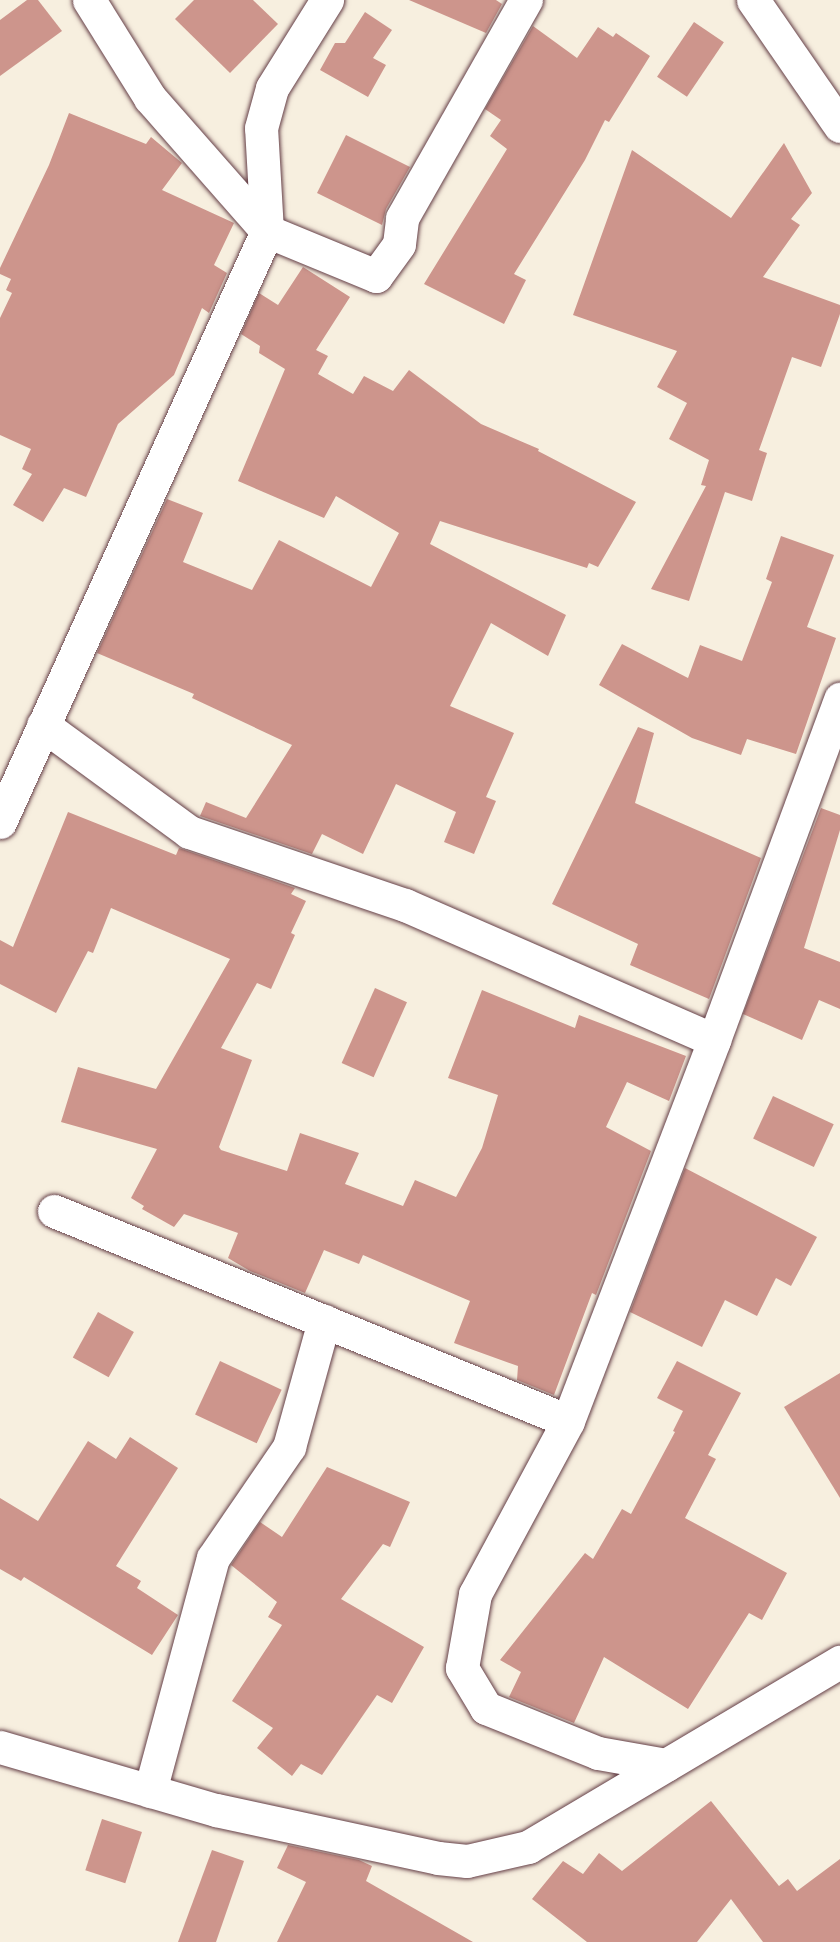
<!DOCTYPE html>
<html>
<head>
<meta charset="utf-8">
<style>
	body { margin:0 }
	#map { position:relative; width:840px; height:1942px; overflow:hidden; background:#f7efdf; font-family:Caveat,sans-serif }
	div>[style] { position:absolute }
	.building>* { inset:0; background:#cd958c; transform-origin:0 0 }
	.roads { filter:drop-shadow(0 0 2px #643e46) drop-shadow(0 0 2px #643e46) }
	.minor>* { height:33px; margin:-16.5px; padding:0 16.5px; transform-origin:16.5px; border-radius:16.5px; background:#fff }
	span { translate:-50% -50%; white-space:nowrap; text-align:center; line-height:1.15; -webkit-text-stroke:6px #fff; paint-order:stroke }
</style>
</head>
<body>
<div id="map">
	<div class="building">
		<i style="clip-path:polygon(27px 0,38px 0,62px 31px,0 76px,0 20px)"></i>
		<i style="clip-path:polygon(194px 0,253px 0,278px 24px,230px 73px,175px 19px)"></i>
		<i style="clip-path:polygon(409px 0,496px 0,502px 4px,486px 33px)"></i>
		<i style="clip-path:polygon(365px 12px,392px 30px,373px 58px,386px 65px,368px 97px,320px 70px,335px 43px,345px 43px)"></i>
		<i style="left:694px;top:22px;width:36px;height:66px;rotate:34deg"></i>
		<i style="clip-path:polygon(533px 26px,577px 58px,598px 27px,613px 37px,616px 33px,650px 56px,609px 122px,605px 120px,585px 160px,514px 274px,526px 280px,504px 324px,424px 284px,507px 149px,490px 136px,501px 120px,485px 109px)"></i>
		<i style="clip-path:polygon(69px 113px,146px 144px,151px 137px,182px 163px,162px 190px,234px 223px,214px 265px,227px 273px,209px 313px,202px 308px,174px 375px,118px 424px,86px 497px,64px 488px,43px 522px,13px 505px,32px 474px,22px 469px,31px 449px,0 435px,0 318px,12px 293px,6px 290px,11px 279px,0 274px,0 268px,49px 165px)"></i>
		<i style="clip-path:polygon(346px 135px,410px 167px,386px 209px,382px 225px,317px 193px)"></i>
		<i style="clip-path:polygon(784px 143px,812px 193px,791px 219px,800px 225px,763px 277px,840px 305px,840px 314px,821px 367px,792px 357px,759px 450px,767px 453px,752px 501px,725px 492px,689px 601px,651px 589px,706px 486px,701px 485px,709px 460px,669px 439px,687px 403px,657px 387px,677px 351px,573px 315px,632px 150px,731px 218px)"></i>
		<i style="clip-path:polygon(303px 267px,350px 297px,316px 350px,328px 356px,318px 374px,353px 394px,364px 376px,393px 391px,409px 370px,481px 424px,539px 449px,538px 451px,636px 502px,598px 567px,589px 563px,587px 568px,440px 521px,430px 544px,566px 615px,548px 656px,491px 623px,450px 706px,514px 733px,486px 797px,496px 801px,474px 854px,444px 842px,456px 812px,396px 784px,363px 854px,322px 834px,312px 854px,200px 816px,206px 802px,246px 818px,292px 745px,192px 698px,194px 694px,97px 653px,167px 499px,203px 513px,183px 562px,252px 590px,279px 540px,371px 587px,399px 533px,336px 496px,324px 518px,238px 481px,285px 369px,259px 353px,260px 346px,241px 334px,259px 293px,278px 305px)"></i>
		<i style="clip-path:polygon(781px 536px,834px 555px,807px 627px,836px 638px,796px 754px,747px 739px,741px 755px,692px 738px,599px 685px,622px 644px,688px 678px,700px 645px,742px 661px,772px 582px,766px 579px)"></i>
		<i style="clip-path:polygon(638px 727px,654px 733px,635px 803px,761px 858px,709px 999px,630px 965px,638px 944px,552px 904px)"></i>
		<i style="clip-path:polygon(821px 808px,840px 815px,840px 830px,804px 948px,840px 962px,840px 1009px,819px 1000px,802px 1040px,743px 1014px)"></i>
		<i style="clip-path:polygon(68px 812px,176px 855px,179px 848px,295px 888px,291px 894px,306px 901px,291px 933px,295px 935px,271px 989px,257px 983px,221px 1048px,252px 1060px,219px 1147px,221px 1150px,287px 1171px,300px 1133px,359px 1153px,345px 1184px,403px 1206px,415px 1180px,456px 1197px,482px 1148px,498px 1095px,448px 1078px,482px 990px,575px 1028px,579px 1015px,686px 1056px,669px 1101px,627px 1082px,606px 1127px,651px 1151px,596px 1295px,592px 1293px,554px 1395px,517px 1380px,518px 1366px,454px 1343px,470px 1301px,363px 1255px,359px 1264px,324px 1250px,305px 1293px,250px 1271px,228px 1258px,238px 1233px,184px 1214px,174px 1227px,142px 1209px,144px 1206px,131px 1198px,157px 1149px,61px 1122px,78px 1067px,156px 1089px,230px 959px,111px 908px,93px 953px,88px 951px,56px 1013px,0 984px,0 940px,13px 947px)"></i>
		<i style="left:375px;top:988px;width:35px;height:82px;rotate:24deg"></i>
		<i style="left:773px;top:1096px;width:67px;height:47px;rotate:25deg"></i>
		<i style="clip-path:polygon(685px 1168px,817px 1237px,791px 1286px,776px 1278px,757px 1316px,725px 1300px,702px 1347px,630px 1312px)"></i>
		<i style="left:98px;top:1312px;width:41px;height:52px;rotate:29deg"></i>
		<i style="left:220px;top:1361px;width:68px;height:59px;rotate:25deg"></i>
		<i style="clip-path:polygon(677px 1361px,741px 1393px,708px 1455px,716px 1459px,685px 1518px,787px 1573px,762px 1620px,749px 1613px,688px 1709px,604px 1657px,574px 1723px,509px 1697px,521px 1672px,500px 1660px,585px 1553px,593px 1559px,622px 1509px,631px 1514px,675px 1432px,673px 1431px,683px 1411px,657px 1398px)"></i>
		<i style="clip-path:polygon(840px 1373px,840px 1498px,784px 1407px)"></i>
		<i style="clip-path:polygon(130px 1437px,178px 1468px,116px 1566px,141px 1581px,137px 1588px,178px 1615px,152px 1655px,24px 1577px,21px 1581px,0 1569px,0 1498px,38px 1521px,88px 1441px,116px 1459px)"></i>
		<i style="clip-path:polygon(327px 1467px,410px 1502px,390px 1547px,383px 1544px,341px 1599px,424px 1647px,392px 1703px,377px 1695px,322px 1775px,301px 1764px,292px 1776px,257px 1748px,273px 1728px,232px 1701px,282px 1625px,268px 1617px,277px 1602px,231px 1565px,260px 1522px,282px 1537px)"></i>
		<i style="clip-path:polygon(711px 1801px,779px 1886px,788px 1879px,797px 1891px,840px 1859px,840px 1942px,763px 1942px,731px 1899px,697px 1942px,587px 1942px,532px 1899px,563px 1861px,583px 1874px,599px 1853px,622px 1871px)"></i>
		<i style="left:102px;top:1819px;width:42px;height:54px;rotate:18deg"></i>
		<i style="clip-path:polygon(288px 1845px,359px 1860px,372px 1866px,366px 1881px,473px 1942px,277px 1942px,306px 1882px,277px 1868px)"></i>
		<i style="clip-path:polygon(212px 1850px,244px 1861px,216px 1942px,178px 1942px)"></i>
	</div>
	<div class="roads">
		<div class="minor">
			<i style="left:89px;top:0;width:115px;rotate:58.1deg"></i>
			<i style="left:150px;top:98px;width:177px;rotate:48.7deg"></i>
			<i style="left:267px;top:231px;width:118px;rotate:22.4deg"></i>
			<i style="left:376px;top:276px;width:39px;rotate:-54deg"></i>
			<i style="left:399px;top:244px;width:26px;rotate:-83deg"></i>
			<i style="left:402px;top:218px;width:251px;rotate:-60.4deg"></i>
			<i style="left:753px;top:0;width:153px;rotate:55.4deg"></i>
			<i style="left:43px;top:725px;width:181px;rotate:36.2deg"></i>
			<i style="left:189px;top:832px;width:228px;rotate:18.7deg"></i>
			<i style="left:405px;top:905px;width:337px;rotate:23.6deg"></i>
			<i style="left:0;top:822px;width:649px;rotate:-65.69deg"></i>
			<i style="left:267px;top:231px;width:103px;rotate:-93.3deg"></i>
			<i style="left:261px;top:128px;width:41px;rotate:-74.6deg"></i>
			<i style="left:272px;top:88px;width:104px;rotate:-58deg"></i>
			<i style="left:54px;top:1211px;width:555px;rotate:22.22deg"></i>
			<i style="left:0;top:1747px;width:225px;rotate:16.3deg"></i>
			<i style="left:216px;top:1810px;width:227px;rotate:12.2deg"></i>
			<i style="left:438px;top:1858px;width:29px;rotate:6deg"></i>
			<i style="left:467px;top:1861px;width:63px;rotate:-12.9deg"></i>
			<i style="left:528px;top:1847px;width:363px;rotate:-30.7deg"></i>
			<i style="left:666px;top:1765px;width:69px;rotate:-170deg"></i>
			<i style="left:598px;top:1753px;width:121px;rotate:-158.1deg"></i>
			<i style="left:486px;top:1708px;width:47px;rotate:-121deg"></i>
			<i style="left:462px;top:1668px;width:75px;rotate:-80deg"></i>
			<i style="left:475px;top:1594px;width:196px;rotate:-61.7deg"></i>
			<i style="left:568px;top:1421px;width:408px;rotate:-69deg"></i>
			<i style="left:714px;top:1040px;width:364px;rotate:-69.7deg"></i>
			<i style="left:150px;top:1791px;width:241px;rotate:-74.9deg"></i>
			<i style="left:213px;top:1558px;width:135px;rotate:-55.6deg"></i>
			<i style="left:289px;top:1447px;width:131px;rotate:-74.5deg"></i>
		</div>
	</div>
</div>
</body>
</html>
